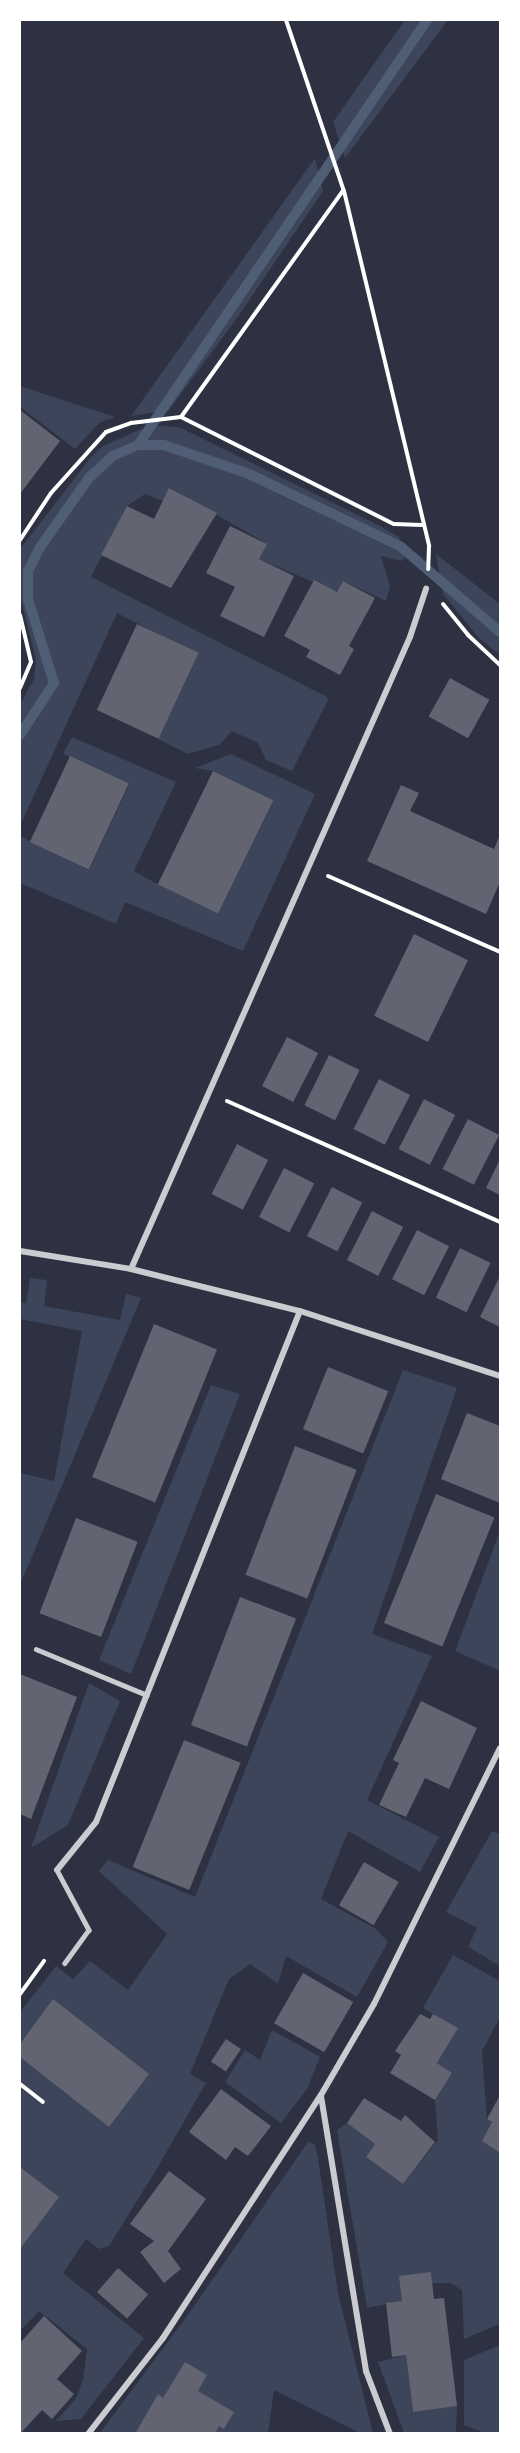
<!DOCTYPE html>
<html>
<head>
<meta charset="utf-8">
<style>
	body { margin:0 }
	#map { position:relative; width:520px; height:2453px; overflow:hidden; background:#2d3142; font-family:Manrope,sans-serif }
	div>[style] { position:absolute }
	.green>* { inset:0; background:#3c4559 }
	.stream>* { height:10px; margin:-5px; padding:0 5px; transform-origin:5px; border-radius:5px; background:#4f5d75 }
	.building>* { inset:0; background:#626471; transform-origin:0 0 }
	.path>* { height:4px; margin:-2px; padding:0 2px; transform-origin:2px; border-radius:2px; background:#fff }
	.service>* { height:4.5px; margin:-2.25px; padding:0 2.25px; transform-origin:2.25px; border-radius:2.25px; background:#caccd0 }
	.minor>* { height:6px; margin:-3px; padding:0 3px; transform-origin:3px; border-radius:3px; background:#caccd0 }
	span { translate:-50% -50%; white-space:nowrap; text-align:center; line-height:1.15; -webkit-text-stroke:6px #fff; paint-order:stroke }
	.frame { position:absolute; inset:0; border:21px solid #fff; pointer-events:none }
</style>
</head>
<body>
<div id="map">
	<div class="green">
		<i style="clip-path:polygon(405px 20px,448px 20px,345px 158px,333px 122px)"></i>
		<i style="clip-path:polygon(315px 158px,323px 191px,235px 321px,169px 410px,131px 416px)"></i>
		<i style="clip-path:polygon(20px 386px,115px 417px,99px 423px,75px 449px,20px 407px)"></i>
		<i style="clip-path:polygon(160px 426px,179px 427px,382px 527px,399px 537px,406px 557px,401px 561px,381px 556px,390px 586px,386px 601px,343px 581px,337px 592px,259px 559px,266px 543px,170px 488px,163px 501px,145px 494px,127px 506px,91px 577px,329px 698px,292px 771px,266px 760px,258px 743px,232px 731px,219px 745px,188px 754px,158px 739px,198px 654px,117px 613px,20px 826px,20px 704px,34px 679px,36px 660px,20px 596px,20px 549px,91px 457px,103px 446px,141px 429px)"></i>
		<i style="clip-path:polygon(436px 554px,500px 604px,500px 655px,479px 638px,443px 594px)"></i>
		<i style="clip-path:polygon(72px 737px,176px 782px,134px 871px,157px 884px,272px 800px,213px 771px,195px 768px,231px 754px,315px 794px,243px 951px,125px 902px,116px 924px,20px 883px,20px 836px,89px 870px,129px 785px,63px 754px)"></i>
		<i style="clip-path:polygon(30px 1278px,47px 1280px,44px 1306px,120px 1320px,126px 1294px,141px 1298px,20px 1585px,20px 1473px,54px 1481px,82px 1331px,20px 1319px,20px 1302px,26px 1303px)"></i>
		<i style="clip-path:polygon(403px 1370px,457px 1388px,372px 1634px,432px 1656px,367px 1800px,439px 1837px,420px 1872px,348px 1831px,321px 1899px,376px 1929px,388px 1942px,357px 1997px,286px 1956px,278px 1984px,250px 1964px,229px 1979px,190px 2074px,206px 2083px,158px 2167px,109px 2246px,99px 2249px,86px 2239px,63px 2273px,144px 2338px,81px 2419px,56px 2421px,76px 2398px,83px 2380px,87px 2349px,39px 2311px,20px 2331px,20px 2012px,56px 1966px,73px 1979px,90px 1961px,128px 1990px,167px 1934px,99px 1871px,108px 1860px,195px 1897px)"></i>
		<i style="clip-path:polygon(211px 1385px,240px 1394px,131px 1674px,99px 1660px)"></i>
		<i style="clip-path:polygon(500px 1531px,500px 1671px,455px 1651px)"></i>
		<i style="clip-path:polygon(89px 1683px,120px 1701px,68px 1825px,31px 1848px)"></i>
		<i style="clip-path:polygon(492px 1831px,500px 1834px,500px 1966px,468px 1947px,477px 1928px,446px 1912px)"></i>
		<i style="clip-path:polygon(453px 1955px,500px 1981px,500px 2017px,482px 2051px,487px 2119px,492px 2122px,482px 2141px,500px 2153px,500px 2324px,464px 2339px,462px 2290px,450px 2283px,432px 2283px,431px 2273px,402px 2301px,367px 2308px,337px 2130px,347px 2123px,375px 2144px,366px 2157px,403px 2184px,438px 2140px,435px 2100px,452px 2073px,437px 2063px,457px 2029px,423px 2008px)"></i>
		<i style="clip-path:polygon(272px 2030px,320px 2057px,307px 2089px,281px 2123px,225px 2082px,245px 2050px,260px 2060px)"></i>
		<i style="clip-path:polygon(308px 2142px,315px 2144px,318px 2158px,338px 2293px,373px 2433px,360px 2433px,274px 2390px,268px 2433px,99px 2434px,190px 2312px)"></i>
		<i style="clip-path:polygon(500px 2345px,500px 2433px,485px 2433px,464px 2425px,464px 2360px)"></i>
		<i style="clip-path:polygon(406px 2355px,413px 2412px,457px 2406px,456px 2433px,404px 2433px,378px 2362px)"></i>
	</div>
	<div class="stream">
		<i style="left:138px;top:445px;width:26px"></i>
		<i style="left:164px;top:445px;width:90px;rotate:18.8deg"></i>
		<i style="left:249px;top:474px;width:167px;rotate:25.5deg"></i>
		<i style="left:400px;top:546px;width:132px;rotate:40.7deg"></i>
		<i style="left:20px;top:735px;width:62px;rotate:-56.8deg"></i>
		<i style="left:54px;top:683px;width:88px;rotate:-107.2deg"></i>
		<i style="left:28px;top:599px;width:28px;rotate:-90deg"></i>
		<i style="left:28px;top:571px;width:28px;rotate:-63deg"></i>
		<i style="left:41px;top:546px;width:83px;rotate:-54.8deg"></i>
		<i style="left:89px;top:478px;width:33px;rotate:-43deg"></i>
		<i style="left:113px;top:456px;width:27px;rotate:-24deg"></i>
		<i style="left:138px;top:445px;width:514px;rotate:-55.78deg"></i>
	</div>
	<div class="building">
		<i style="clip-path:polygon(20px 410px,60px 441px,20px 494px)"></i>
		<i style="clip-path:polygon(169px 488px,217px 513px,171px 588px,101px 555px,127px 506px,154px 519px)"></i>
		<i style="clip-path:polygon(230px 526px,267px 544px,259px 559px,294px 576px,264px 637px,220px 616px,235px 587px,206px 573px)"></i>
		<i style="clip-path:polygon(314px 580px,337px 592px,343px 581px,375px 598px,349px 646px,354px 649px,340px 675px,306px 657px,310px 650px,284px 636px)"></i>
		<i style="left:137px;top:624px;width:68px;height:95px;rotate:25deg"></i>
		<i style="left:450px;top:678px;width:45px;height:44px;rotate:29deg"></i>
		<i style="left:70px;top:756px;width:65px;height:95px;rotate:25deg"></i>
		<i style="left:213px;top:771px;width:67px;height:126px;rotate:26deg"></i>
		<i style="clip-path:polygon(401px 785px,419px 793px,410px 811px,494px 849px,500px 835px,500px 882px,486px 914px,367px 861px)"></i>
		<i style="left:414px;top:934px;width:60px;height:91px;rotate:26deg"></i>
		<i style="left:287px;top:1037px;width:35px;height:55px;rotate:27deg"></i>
		<i style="left:329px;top:1055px;width:34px;height:56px;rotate:26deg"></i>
		<i style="left:379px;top:1079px;width:35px;height:56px;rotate:27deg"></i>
		<i style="left:424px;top:1099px;width:35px;height:56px;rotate:27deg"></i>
		<i style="left:468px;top:1119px;width:35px;height:56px;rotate:27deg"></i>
		<i style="left:237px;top:1144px;width:35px;height:56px;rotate:27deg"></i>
		<i style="clip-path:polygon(500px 1159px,500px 1195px,486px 1188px)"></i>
		<i style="left:284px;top:1168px;width:34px;height:55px;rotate:27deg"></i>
		<i style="left:332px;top:1187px;width:34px;height:55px;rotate:27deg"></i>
		<i style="left:372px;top:1211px;width:35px;height:55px;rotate:27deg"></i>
		<i style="left:417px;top:1230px;width:36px;height:55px;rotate:27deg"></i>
		<i style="left:460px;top:1248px;width:34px;height:55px;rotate:26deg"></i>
		<i style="clip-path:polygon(500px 1276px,500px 1327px,480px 1317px)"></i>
		<i style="left:154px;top:1324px;width:68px;height:165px;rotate:22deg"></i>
		<i style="left:328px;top:1367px;width:65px;height:67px;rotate:22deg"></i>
		<i style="clip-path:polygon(467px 1413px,500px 1426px,500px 1503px,441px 1479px)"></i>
		<i style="left:295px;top:1446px;width:66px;height:138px;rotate:21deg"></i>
		<i style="left:436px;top:1494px;width:63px;height:139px;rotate:22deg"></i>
		<i style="left:76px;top:1518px;width:66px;height:102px;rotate:21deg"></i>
		<i style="left:240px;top:1597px;width:60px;height:137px;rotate:21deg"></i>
		<i style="clip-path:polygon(20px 1674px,77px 1697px,31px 1819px,20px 1814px)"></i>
		<i style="clip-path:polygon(421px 1701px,477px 1728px,449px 1789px,425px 1778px,406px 1817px,379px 1805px,399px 1763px,393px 1760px)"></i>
		<i style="left:184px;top:1740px;width:61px;height:137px;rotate:22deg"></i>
		<i style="left:364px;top:1862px;width:40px;height:50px;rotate:30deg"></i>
		<i style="left:303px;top:1973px;width:58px;height:58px;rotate:30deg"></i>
		<i style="clip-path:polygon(53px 1999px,149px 2074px,109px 2127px,20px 2057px,20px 2044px)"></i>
		<i style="clip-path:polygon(420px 2014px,430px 2019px,433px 2014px,458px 2028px,437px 2063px,452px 2073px,435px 2100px,390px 2073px,401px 2055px,395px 2051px)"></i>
		<i style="left:226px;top:2039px;width:18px;height:27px;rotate:34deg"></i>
		<i style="clip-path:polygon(221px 2089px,271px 2126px,248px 2156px,235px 2147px,226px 2160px,189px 2132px)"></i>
		<i style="clip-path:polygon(500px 2095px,500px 2153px,482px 2141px,492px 2122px,487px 2119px)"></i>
		<i style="clip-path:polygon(364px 2098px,401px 2121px,405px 2115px,435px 2142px,403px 2184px,366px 2157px,375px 2144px,347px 2123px)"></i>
		<i style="clip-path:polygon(20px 2167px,59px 2197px,20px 2249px)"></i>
		<i style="clip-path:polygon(169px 2171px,206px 2199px,168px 2251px,181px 2269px,164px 2283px,140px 2252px,154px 2241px,130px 2224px)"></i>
		<i style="left:118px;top:2268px;width:40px;height:32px;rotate:41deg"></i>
		<i style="clip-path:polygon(431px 2272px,434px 2299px,444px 2298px,457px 2406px,413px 2412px,406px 2355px,392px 2357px,386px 2303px,402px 2301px,399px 2276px)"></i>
		<i style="clip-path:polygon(44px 2316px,82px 2351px,57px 2379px,74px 2394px,52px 2419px,42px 2410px,20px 2434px,20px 2343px)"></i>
		<i style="clip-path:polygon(185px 2362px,207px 2375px,198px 2391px,234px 2412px,224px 2429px,219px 2426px,215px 2434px,135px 2434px,158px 2394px,163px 2398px)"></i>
	</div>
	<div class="path">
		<i style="left:286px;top:20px;width:181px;rotate:71.3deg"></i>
		<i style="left:344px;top:191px;width:365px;rotate:76.5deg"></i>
		<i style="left:429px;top:546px;width:23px;rotate:92deg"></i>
		<i style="left:181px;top:417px;width:278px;rotate:-54.4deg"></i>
		<i style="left:20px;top:540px;width:56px;rotate:-56.6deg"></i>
		<i style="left:51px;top:493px;width:82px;rotate:-48deg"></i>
		<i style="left:106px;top:432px;width:27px;rotate:-20deg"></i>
		<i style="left:131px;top:423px;width:50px;rotate:-6.8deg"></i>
		<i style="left:181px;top:417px;width:238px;rotate:26.7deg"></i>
		<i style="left:394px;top:524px;width:28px;rotate:2deg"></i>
		<i style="left:443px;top:604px;width:40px;rotate:51deg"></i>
		<i style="left:468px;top:635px;width:44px;rotate:43.2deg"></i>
		<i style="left:20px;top:615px;width:48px;rotate:76.8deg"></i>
		<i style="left:31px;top:662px;width:28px;rotate:113deg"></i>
		<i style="left:328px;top:876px;width:188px;rotate:23.8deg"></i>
		<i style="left:227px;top:1101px;width:299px;rotate:23.9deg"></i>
		<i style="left:20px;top:1994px;width:41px;rotate:-54deg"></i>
		<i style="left:20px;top:2084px;width:29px;rotate:38deg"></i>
	</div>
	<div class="service">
		<i style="left:36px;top:1649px;width:120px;rotate:22.5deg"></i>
		<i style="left:57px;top:1870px;width:68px;rotate:61.9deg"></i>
		<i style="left:89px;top:1930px;width:41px;rotate:126deg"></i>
	</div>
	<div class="minor">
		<i style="left:20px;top:1251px;width:112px;rotate:9.2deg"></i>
		<i style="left:131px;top:1269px;width:174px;rotate:14deg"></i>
		<i style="left:300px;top:1311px;width:210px;rotate:18deg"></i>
		<i style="left:131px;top:1269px;width:691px;rotate:-66.18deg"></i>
		<i style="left:410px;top:637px;width:51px;rotate:-71.6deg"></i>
		<i style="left:57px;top:1870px;width:62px;rotate:-50.9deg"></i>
		<i style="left:96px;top:1822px;width:550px;rotate:-68.24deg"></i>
		<i style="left:321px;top:2096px;width:279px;rotate:80.7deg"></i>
		<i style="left:366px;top:2371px;width:67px;rotate:69.1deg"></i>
		<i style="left:88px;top:2434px;width:122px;rotate:-52deg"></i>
		<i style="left:163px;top:2338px;width:290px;rotate:-57deg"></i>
		<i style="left:321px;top:2095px;width:105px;rotate:-59.8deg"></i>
		<i style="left:374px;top:2004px;width:285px;rotate:-63.8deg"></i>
	</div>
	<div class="frame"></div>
</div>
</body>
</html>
